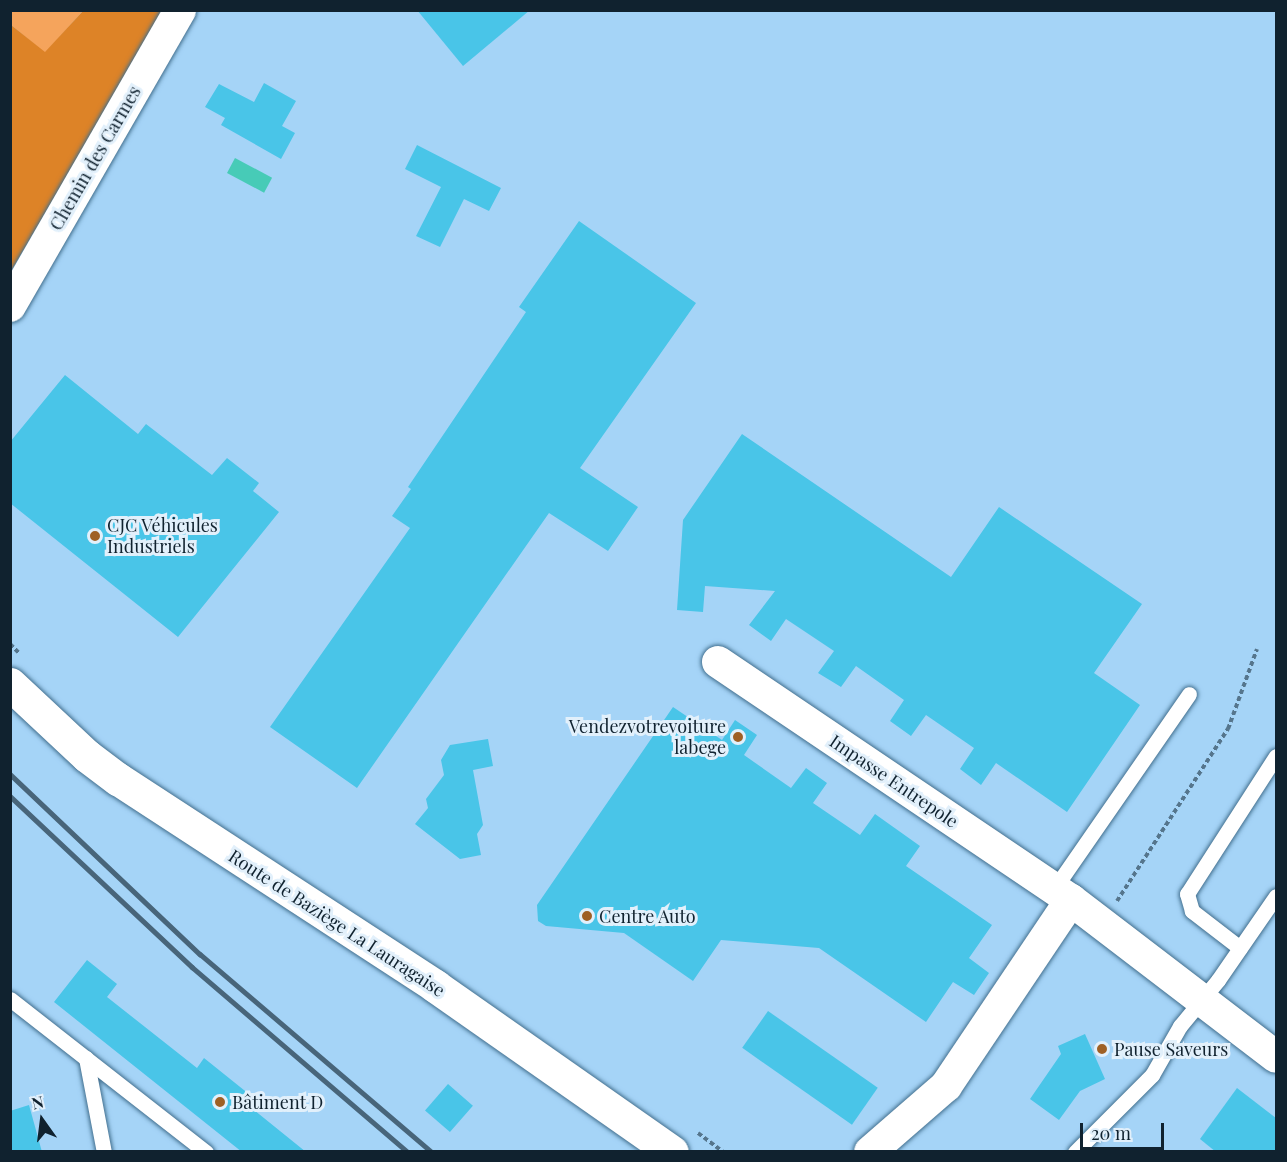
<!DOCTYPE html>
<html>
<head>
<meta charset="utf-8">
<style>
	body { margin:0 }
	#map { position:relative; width:1287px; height:1162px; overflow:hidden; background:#a5d4f7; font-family:"Playfair Display",serif }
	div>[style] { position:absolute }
	.green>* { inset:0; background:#f5a45c }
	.forest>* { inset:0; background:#dd8327 }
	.water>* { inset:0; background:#47cbb7; transform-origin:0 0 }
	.building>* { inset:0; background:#49c5e8; transform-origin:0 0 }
	.path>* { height:4px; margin-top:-2px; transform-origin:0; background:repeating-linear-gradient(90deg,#55758c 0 4.5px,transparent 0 7.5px) }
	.roads { filter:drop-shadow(0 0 2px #426f8e) drop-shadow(0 0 2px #426f8e) }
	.service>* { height:15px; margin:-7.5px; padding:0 7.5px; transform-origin:7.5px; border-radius:7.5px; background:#fff }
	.minor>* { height:32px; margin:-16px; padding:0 16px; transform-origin:16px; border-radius:16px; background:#fff }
	.secondary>* { height:33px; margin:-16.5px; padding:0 16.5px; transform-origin:16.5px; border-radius:16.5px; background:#fff }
	.rail>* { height:4.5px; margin:-2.25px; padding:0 2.25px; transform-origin:2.25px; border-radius:2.25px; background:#48657a }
	.dots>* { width:16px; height:16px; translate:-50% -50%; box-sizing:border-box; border:3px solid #e2f0fb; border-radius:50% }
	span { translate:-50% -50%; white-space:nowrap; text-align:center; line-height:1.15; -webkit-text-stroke:6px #e2f0fb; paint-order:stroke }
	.street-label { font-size:18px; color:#10222f }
	.poi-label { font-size:18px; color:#10222f }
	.left { translate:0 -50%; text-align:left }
	.right { translate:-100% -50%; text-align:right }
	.frame { position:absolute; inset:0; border:12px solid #10222f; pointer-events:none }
	.north { position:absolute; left:12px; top:1090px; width:60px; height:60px; -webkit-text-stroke:4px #e2f0fb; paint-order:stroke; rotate:346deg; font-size:16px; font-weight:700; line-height:24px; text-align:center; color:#10222f }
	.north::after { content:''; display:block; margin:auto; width:21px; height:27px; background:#10222f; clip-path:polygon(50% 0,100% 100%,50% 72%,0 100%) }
	.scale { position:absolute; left:1080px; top:1123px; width:84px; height:27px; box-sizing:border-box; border:3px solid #10222f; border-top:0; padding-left:8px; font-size:18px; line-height:21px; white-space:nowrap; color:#10222f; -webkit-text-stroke:4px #e2f0fb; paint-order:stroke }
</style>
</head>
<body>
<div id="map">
	<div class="green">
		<i style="clip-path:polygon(10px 11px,83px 11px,45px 53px,11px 25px)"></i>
	</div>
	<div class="forest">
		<i style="clip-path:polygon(83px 11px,164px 11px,11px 271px,11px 25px,45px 52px)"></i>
	</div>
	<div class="water">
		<i style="left:235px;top:158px;width:42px;height:17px;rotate:28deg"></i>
	</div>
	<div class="building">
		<i style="clip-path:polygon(417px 10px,530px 10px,463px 66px)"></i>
		<i style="clip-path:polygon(264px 83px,296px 101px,282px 126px,295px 133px,281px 159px,221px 125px,225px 118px,205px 107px,219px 84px,254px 102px)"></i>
		<i style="clip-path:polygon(417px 145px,501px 188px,489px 211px,464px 199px,440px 247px,416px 236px,441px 187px,405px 169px)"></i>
		<i style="clip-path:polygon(579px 221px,696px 303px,580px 468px,638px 507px,608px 551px,549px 513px,357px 788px,270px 727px,410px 528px,392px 516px,411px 489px,408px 487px,526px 312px,519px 307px)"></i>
		<i style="clip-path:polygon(65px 375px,138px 434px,146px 424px,212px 475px,227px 458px,259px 483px,253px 491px,279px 512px,178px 637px,10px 503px,10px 442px)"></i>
		<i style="clip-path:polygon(742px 434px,951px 577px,999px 507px,1142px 604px,1094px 673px,1140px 705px,1067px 812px,996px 763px,981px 785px,960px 769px,974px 748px,926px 715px,911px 736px,890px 721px,904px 700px,856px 666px,841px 687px,818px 673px,834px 651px,786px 619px,771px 641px,749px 625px,775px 591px,705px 586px,703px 612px,677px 610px,683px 520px)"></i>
		<i style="clip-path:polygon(673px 707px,722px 740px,735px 720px,757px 735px,744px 755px,791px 788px,806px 768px,827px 783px,813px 803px,860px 835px,875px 814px,920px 846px,906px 866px,992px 925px,969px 958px,989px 973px,974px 995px,953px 982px,926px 1022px,819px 948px,721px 940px,693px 981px,624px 933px,546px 926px,538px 921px,537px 905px)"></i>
		<i style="clip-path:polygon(488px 739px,493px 766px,473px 770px,483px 825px,477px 834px,481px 855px,460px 859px,415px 824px,428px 808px,426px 799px,444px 775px,441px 760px,450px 745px)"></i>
		<i style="clip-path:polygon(87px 960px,117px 984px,107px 997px,197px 1068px,204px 1058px,260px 1103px,254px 1110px,306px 1152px,242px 1152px,54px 1002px)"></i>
		<i style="left:768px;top:1011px;width:134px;height:45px;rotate:35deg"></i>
		<i style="clip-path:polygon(1085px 1034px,1105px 1079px,1080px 1091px,1059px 1120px,1030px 1099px,1061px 1054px,1058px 1046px)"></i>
		<i style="left:448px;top:1084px;width:33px;height:35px;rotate:41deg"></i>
		<i style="clip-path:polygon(1237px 1088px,1276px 1118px,1276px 1152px,1216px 1152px,1200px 1139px)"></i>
		<i style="clip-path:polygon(29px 1105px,42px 1152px,10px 1152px,10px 1111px)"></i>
	</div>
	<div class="path">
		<i style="left:10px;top:644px;width:14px;rotate:45deg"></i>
		<i style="left:1117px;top:901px;width:205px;rotate:-57.2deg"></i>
		<i style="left:1228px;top:729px;width:85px;rotate:-70.1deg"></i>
		<i style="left:698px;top:1133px;width:31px;rotate:37deg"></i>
	</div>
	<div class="roads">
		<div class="service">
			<i style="left:1054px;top:889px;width:237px;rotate:-55.3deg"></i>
			<i style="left:1240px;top:948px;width:61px;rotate:-142.4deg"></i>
			<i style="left:1192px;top:911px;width:18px;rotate:-106deg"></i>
			<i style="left:1187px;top:894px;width:164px;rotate:-57.2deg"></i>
			<i style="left:10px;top:999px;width:249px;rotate:38deg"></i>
			<i style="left:86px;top:1058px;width:96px;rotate:79.2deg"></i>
			<i style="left:1075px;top:1152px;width:109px;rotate:-45deg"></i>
			<i style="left:1152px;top:1075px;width:56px;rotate:-60.3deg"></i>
			<i style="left:1180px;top:1026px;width:60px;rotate:-50.4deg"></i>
			<i style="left:1218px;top:980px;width:102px;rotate:-55.4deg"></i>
		</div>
		<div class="minor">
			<i style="left:10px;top:306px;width:341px;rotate:-60.1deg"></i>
			<i style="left:718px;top:662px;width:426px;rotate:34deg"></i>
			<i style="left:1071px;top:900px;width:258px;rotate:37.4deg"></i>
			<i style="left:870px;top:1152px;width:101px;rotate:-41deg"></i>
			<i style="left:946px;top:1086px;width:224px;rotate:-56.1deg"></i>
		</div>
		<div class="secondary">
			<i style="left:10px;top:684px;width:105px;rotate:43.1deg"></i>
			<i style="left:87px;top:756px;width:39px;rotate:37deg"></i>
			<i style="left:118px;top:779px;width:379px;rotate:33.1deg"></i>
			<i style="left:435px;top:986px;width:289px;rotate:35deg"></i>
		</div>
	</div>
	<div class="rail">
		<i style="left:10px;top:774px;width:262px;rotate:43.5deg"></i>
		<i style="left:200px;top:954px;width:305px;rotate:40.5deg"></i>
		<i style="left:10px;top:796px;width:250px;rotate:43.2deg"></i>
		<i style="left:192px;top:967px;width:284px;rotate:40.6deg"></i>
	</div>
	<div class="dots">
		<i style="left:95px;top:536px;background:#9e6025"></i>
		<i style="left:738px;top:737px;background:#9e6025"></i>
		<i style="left:587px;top:916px;background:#9e6025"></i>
		<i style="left:1102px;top:1049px;background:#9e6025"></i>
		<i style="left:220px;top:1102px;background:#9e6025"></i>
	</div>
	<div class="street-label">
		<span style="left:95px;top:158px;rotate:-60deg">Chemin des Carmes</span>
		<span style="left:894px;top:781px;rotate:34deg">Impasse Entrepole</span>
		<span style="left:337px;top:923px;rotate:33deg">Route de Baziège La Lauragaise</span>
	</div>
	<div class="poi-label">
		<span class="left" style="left:107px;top:536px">CJC Véhicules<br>Industriels</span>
		<span class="right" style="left:726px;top:737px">Vendezvotrevoiture<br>labege</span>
		<span class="left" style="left:599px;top:916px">Centre Auto</span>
		<span class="left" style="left:1114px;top:1049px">Pause Saveurs</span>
		<span class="left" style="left:232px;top:1102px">Bâtiment D</span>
	</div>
	<div class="frame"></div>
	<div class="north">N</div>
	<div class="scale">20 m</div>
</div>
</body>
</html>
